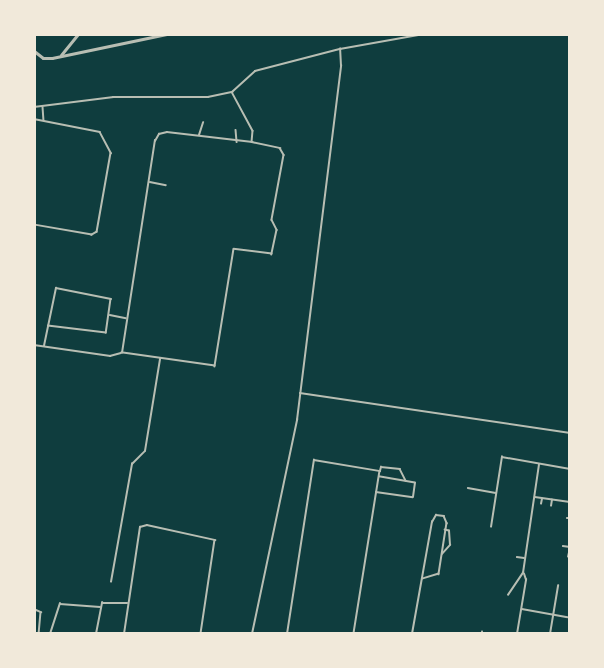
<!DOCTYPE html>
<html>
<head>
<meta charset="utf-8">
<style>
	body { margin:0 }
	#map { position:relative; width:604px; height:668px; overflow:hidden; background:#0f3d3e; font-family:"IBM Plex Sans",sans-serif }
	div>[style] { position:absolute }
	.service>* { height:1.5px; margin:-0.75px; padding:0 0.75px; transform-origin:0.75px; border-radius:0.75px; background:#b8beb3 }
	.minor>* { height:3px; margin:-1.5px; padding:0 1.5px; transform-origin:1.5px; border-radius:1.5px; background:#b8beb3 }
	span { translate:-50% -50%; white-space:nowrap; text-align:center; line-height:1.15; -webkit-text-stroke:6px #f1e9da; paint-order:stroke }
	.frame { position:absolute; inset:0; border:36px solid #f1e9da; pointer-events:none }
</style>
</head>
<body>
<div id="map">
	<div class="service">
		<i style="left:232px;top:92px;width:44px;rotate:61.7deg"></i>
		<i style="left:253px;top:131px;width:11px;rotate:95deg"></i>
		<i style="left:34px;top:107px;width:80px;rotate:-7.2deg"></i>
		<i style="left:113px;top:97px;width:95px"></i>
		<i style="left:208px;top:97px;width:25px;rotate:-12deg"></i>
		<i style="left:232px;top:92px;width:31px;rotate:-42deg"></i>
		<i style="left:255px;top:71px;width:88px;rotate:-14.5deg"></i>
		<i style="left:340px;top:49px;width:85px;rotate:-10.1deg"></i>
		<i style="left:43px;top:107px;width:13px;rotate:86deg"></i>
		<i style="left:34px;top:119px;width:67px;rotate:11.1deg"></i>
		<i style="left:100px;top:132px;width:24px;rotate:62deg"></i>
		<i style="left:111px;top:153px;width:80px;rotate:100deg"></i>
		<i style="left:97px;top:232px;width:6px;rotate:149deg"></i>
		<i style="left:92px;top:235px;width:59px;rotate:-170.2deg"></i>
		<i style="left:236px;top:130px;width:12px;rotate:85deg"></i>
		<i style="left:167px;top:132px;width:86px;rotate:6.7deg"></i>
		<i style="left:252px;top:142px;width:29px;rotate:12deg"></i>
		<i style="left:280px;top:148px;width:8px;rotate:60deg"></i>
		<i style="left:284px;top:155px;width:66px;rotate:100.5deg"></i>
		<i style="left:272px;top:220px;width:11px;rotate:63deg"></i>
		<i style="left:277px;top:230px;width:25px;rotate:102deg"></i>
		<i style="left:272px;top:254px;width:38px;rotate:-173deg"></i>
		<i style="left:234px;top:249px;width:119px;rotate:99.2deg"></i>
		<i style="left:215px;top:366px;width:94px;rotate:-172deg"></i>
		<i style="left:122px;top:353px;width:215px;rotate:-81.2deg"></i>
		<i style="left:155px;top:141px;width:8px;rotate:-60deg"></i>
		<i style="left:159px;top:134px;width:8px;rotate:-14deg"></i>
		<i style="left:199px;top:135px;width:13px;rotate:-72deg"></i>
		<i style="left:150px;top:182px;width:16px;rotate:11deg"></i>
		<i style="left:110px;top:315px;width:16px;rotate:11deg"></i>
		<i style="left:34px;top:345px;width:77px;rotate:8.2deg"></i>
		<i style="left:110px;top:356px;width:11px;rotate:-15deg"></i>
		<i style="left:44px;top:346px;width:59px;rotate:-78.3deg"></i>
		<i style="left:56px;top:288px;width:56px;rotate:11.3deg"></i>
		<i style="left:111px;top:299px;width:34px;rotate:98deg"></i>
		<i style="left:106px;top:333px;width:58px;rotate:-173.1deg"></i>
		<i style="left:300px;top:393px;width:273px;rotate:8.4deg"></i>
		<i style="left:380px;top:471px;width:4px;rotate:-76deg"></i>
		<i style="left:381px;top:467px;width:19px;rotate:6deg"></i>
		<i style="left:400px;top:469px;width:13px;rotate:63deg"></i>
		<i style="left:468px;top:488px;width:28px;rotate:10deg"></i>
		<i style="left:376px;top:492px;width:37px;rotate:8deg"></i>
		<i style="left:413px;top:497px;width:14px;rotate:-82deg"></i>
		<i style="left:415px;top:483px;width:36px;rotate:-170deg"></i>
		<i style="left:535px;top:497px;width:35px;rotate:8deg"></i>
		<i style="left:541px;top:504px;width:5px;rotate:-79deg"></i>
		<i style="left:551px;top:506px;width:6px;rotate:-81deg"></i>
		<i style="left:567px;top:518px;width:3px"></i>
		<i style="left:491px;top:527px;width:71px;rotate:-81.1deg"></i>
		<i style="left:502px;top:457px;width:69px;rotate:10deg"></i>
		<i style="left:563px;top:546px;width:7px;rotate:8deg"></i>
		<i style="left:442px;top:554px;width:12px;rotate:-48deg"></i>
		<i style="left:450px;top:545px;width:14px;rotate:-94deg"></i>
		<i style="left:449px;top:531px;width:4px;rotate:-166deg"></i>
		<i style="left:517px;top:557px;width:7px;rotate:8deg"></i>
		<i style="left:568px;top:557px;width:9px;rotate:-77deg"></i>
		<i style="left:111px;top:582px;width:120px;rotate:-79.9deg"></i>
		<i style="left:132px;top:464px;width:18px;rotate:-45deg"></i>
		<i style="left:145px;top:451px;width:93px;rotate:-80.7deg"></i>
		<i style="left:508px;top:595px;width:27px;rotate:-56deg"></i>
		<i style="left:523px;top:573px;width:109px;rotate:-81.6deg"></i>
		<i style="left:34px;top:609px;width:8px;rotate:23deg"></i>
		<i style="left:41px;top:612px;width:22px;rotate:95deg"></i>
		<i style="left:522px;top:609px;width:46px;rotate:10.1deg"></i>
		<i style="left:50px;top:634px;width:32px;rotate:-72deg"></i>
		<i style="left:60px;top:604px;width:40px;rotate:4.3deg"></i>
		<i style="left:96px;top:634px;width:32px;rotate:-79deg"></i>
		<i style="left:102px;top:603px;width:25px"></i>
		<i style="left:124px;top:634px;width:108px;rotate:-81.5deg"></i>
		<i style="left:140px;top:527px;width:7px;rotate:-16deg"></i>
		<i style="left:147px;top:525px;width:70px;rotate:12.4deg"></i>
		<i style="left:215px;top:540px;width:95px;rotate:98.5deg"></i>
		<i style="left:252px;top:634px;width:219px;rotate:-78.1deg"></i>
		<i style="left:297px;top:420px;width:357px;rotate:-82.9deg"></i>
		<i style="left:341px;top:66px;width:17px;rotate:-93deg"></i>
		<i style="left:287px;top:634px;width:176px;rotate:-81.2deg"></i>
		<i style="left:314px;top:460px;width:67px;rotate:9.5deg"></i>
		<i style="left:380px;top:471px;width:165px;rotate:99.1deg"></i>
		<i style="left:412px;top:634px;width:114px;rotate:-79.9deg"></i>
		<i style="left:432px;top:522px;width:8px;rotate:-60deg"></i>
		<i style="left:436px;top:515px;width:8px;rotate:7deg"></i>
		<i style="left:444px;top:516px;width:8px;rotate:67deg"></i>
		<i style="left:447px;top:523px;width:52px;rotate:98.9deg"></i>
		<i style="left:439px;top:574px;width:17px;rotate:163deg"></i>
		<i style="left:482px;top:634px;width:2px;rotate:-90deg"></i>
		<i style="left:517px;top:634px;width:55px;rotate:-80.5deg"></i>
		<i style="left:526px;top:580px;width:6px;rotate:-108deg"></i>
		<i style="left:550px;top:634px;width:49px;rotate:-80.5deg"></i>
	</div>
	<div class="minor">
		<i style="left:34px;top:51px;width:11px;rotate:38deg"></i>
		<i style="left:43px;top:58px;width:9px"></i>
		<i style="left:52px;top:58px;width:117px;rotate:-11.8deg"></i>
		<i style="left:61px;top:55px;width:27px;rotate:-51deg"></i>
	</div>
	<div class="frame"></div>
</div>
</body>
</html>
